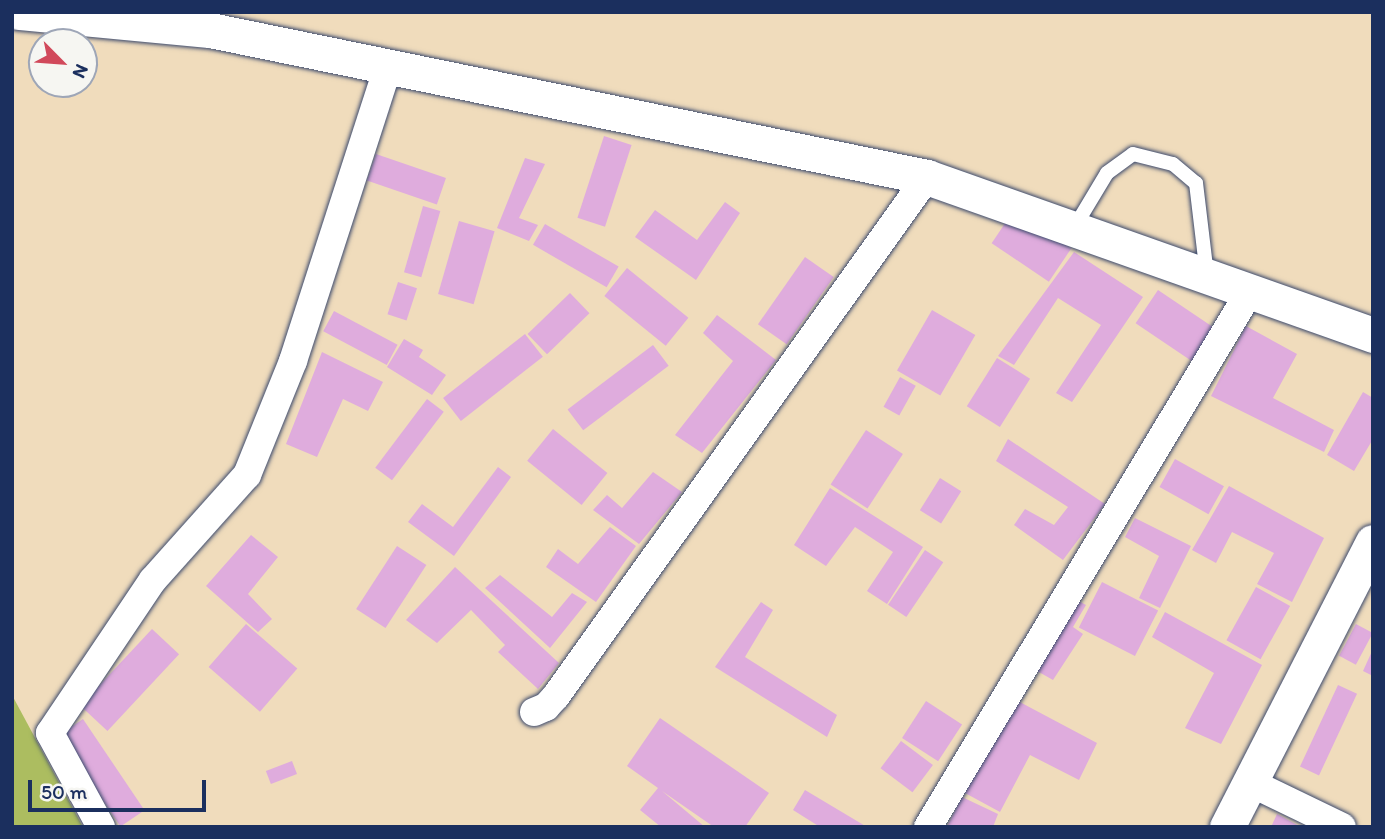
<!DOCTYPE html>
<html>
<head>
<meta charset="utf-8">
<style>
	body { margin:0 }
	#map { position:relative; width:1385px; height:839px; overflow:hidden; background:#f0dcbc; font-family:Itim,sans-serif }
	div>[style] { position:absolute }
	.green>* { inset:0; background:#acbd60 }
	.building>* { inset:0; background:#dfacdd; transform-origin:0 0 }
	.roads { filter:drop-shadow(0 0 2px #3b496c) drop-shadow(0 0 2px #3b496c) }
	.service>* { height:14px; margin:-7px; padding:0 7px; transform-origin:7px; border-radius:7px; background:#fff }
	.minor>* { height:28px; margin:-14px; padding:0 14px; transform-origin:14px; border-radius:14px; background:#fff }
	.tertiary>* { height:35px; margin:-17.5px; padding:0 17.5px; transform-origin:17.5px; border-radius:17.5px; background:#fff }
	span { translate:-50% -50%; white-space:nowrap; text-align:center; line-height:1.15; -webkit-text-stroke:7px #f6f6f2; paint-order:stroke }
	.frame { position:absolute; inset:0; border:14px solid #1b2f5e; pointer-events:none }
	.north { position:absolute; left:28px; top:28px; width:70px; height:70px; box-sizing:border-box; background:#f6f6f2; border:2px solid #9ea6b7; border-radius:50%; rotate:115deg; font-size:19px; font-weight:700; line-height:28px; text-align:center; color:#1b2f5e }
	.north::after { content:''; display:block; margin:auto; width:24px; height:32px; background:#d1495b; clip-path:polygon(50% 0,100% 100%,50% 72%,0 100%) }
	.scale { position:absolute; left:28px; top:780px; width:178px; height:32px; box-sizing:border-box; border:4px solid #1b2f5e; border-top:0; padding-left:9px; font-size:21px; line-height:24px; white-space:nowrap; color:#1b2f5e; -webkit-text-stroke:5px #f6f6f2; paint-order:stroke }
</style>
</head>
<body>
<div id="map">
	<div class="green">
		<i style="clip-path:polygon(12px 695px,83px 827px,12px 827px)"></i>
	</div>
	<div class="building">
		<i style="left:604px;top:136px;width:29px;height:86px;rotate:18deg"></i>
		<i style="left:376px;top:154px;width:74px;height:28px;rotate:19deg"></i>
		<i style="clip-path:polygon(525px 158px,545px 164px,519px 218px,538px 225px,529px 241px,497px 228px)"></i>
		<i style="clip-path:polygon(725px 202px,740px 213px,696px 280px,635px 237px,655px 210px,697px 240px)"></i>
		<i style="left:423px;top:206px;width:18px;height:69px;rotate:16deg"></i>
		<i style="left:1014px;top:210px;width:69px;height:40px;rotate:34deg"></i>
		<i style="left:459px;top:221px;width:37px;height:76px;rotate:16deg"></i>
		<i style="left:545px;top:224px;width:85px;height:24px;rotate:30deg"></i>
		<i style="clip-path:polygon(1074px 252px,1143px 297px,1072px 402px,1056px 393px,1101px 325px,1058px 298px,1014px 365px,998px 356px)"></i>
		<i style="left:805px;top:257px;width:35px;height:82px;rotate:35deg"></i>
		<i style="left:627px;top:268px;width:79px;height:36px;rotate:39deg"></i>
		<i style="left:398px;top:282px;width:20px;height:34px;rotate:18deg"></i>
		<i style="left:1158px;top:290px;width:72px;height:40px;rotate:34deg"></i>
		<i style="left:570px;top:293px;width:28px;height:59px;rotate:46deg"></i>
		<i style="left:932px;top:310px;width:50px;height:70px;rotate:30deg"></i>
		<i style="left:334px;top:311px;width:72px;height:23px;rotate:28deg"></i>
		<i style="clip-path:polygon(717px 315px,776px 360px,702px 453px,675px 435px,733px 361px,703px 333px)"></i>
		<i style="clip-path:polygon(1246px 326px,1297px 354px,1273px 398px,1334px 430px,1324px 452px,1211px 396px)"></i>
		<i style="left:525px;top:334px;width:29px;height:104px;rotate:52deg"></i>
		<i style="clip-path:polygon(404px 339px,423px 350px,419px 357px,446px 375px,432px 395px,387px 367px)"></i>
		<i style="left:653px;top:345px;width:26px;height:107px;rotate:53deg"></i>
		<i style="clip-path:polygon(322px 352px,383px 382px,368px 411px,343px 399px,317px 457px,286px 444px)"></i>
		<i style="left:997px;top:358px;width:39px;height:57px;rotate:32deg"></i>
		<i style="left:900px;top:377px;width:18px;height:34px;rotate:29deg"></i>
		<i style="clip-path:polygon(1363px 392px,1373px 398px,1373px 439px,1354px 471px,1327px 455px)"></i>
		<i style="left:427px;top:399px;width:21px;height:86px;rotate:37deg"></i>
		<i style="left:553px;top:429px;width:70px;height:41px;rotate:39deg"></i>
		<i style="left:866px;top:430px;width:44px;height:65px;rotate:33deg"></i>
		<i style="clip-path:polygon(1008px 439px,1105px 504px,1063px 560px,1014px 525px,1025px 509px,1054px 525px,1068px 507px,996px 461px)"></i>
		<i style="left:1175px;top:459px;width:56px;height:32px;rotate:29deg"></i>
		<i style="clip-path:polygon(498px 467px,511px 477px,454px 556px,408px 522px,422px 504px,453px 527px)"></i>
		<i style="clip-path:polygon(653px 472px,682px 492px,639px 544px,593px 510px,607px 495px,622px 508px)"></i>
		<i style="left:940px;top:478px;width:25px;height:38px;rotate:32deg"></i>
		<i style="clip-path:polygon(1229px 486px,1324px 538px,1292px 602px,1257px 584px,1274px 553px,1232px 532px,1216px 563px,1192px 550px)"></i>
		<i style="clip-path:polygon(830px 488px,923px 547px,887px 604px,867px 591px,893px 552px,855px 527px,826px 566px,794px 545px)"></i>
		<i style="clip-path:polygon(1135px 518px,1191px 546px,1160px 608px,1139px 598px,1159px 556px,1125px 537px)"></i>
		<i style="clip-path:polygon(610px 527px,636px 546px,596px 602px,546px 567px,558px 549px,578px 564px)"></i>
		<i style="clip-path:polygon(251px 535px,278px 557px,248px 594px,272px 619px,258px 632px,206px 586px)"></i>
		<i style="left:397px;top:546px;width:35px;height:75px;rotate:33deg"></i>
		<i style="left:925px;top:550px;width:22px;height:66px;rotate:34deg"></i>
		<i style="clip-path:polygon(455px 567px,559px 663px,538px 689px,498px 652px,505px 645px,471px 610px,437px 643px,406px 620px)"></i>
		<i style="clip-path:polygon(500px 575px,552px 617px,572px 593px,587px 602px,550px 648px,485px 588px)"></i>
		<i style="left:1102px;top:582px;width:63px;height:51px;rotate:27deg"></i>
		<i style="left:1256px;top:587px;width:39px;height:61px;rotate:29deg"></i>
		<i style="clip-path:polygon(1073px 598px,1086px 605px,1073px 627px,1083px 634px,1053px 680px,1030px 667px)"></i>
		<i style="clip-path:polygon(761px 602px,773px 610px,745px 657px,837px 715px,827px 737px,715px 667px)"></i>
		<i style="clip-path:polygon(1165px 612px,1262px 665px,1221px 744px,1185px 728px,1214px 673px,1152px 637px)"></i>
		<i style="left:246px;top:624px;width:68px;height:57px;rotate:41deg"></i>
		<i style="left:1356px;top:624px;width:19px;height:36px;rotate:28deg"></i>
		<i style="left:152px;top:629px;width:37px;height:105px;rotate:43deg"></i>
		<i style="clip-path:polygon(1373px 649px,1373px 676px,1363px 671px)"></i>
		<i style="left:1338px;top:685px;width:21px;height:90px;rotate:25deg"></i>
		<i style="clip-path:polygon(1016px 700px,1097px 743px,1079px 780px,1030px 755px,1000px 812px,965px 793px)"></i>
		<i style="left:926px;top:701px;width:43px;height:44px;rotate:33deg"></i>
		<i style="clip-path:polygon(660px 718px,769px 793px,745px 827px,714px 827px,662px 791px,705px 827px,661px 827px,640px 810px,658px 788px,627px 766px)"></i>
		<i style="left:83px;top:719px;width:110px;height:29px;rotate:56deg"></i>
		<i style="left:901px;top:741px;width:40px;height:34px;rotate:37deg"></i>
		<i style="left:292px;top:761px;width:14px;height:28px;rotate:69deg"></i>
		<i style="clip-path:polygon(805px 790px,867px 827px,820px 827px,793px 810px)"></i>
		<i style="clip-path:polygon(962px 797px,998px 814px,993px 827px,947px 827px)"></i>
		<i style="clip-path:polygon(1277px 814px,1301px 827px,1271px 827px)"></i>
	</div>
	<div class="roads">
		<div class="service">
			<i style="left:1074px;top:228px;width:64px;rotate:-59deg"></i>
			<i style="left:1107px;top:173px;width:32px;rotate:-36deg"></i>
			<i style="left:1133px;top:154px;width:41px;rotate:14deg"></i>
			<i style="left:1173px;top:164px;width:30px;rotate:40deg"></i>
			<i style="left:1196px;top:183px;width:93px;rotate:83.2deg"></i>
		</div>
		<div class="minor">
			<i style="left:534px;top:712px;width:13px;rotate:-23deg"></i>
			<i style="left:546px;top:707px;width:15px;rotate:-48deg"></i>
			<i style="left:556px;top:696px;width:638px;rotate:-54.44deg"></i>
			<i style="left:1249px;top:782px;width:103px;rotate:25.8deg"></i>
			<i style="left:101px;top:827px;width:107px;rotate:-118.5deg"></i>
			<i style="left:50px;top:733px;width:184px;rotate:-56.1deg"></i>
			<i style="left:153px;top:580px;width:141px;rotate:-48.2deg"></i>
			<i style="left:247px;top:475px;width:123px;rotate:-68deg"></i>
			<i style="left:293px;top:361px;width:309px;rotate:-72.1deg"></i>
			<i style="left:928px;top:827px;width:625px;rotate:-59deg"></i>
		</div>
		<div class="tertiary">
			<i style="left:19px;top:12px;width:192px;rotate:5.4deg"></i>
			<i style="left:210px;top:30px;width:732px;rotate:11.59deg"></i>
			<i style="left:927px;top:177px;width:473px;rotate:19.5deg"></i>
			<i style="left:1227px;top:827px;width:320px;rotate:-62.9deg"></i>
		</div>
	</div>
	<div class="frame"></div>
	<div class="north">N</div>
	<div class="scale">50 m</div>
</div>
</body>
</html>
